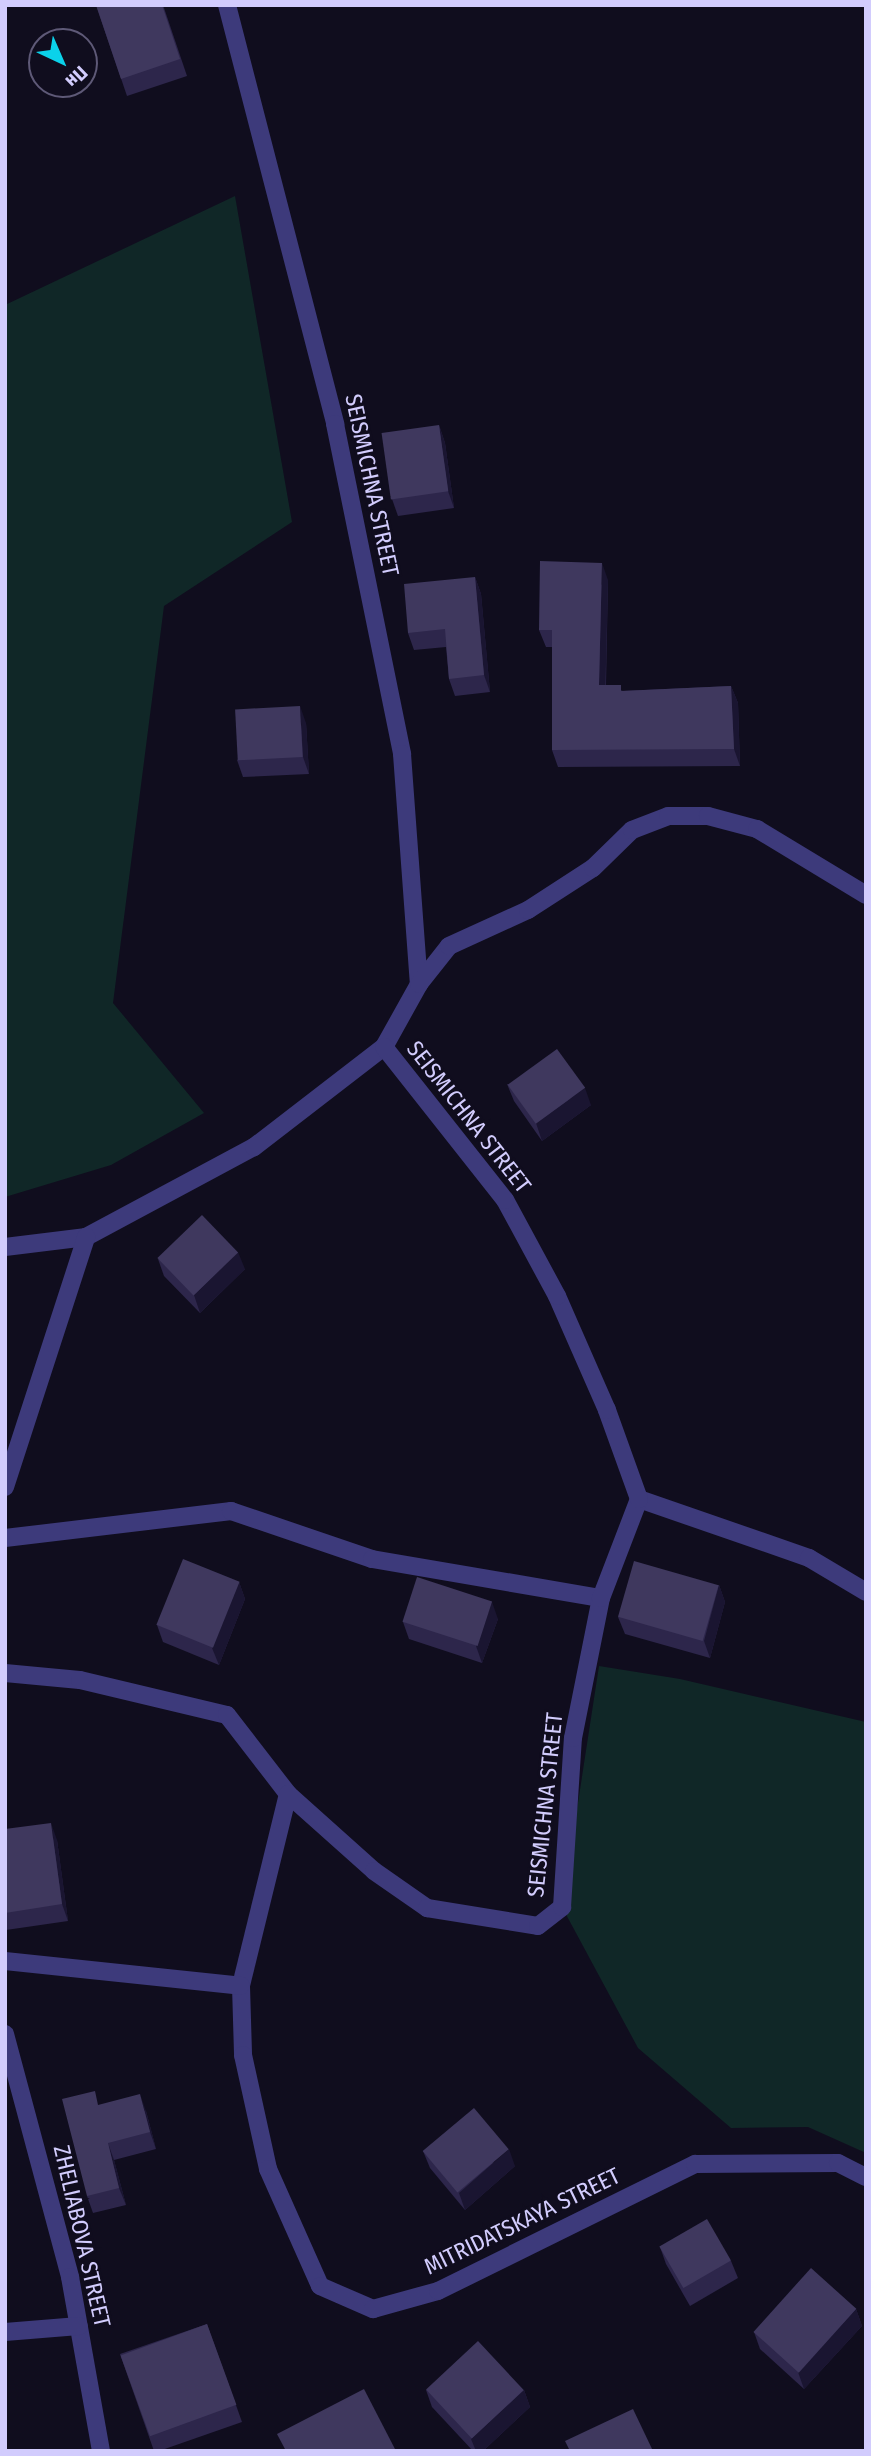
<!DOCTYPE html>
<html>
<head>
<meta charset="utf-8">
<style>
	body { margin:0 }
	#map { position:relative; width:871px; height:2456px; overflow:hidden; background:#100d1e; font-family:"Fira Sans Condensed",sans-serif }
	div>[style] { position:absolute }
	.green>* { inset:0; background:#102727 }
	.street>* { height:18px; margin:-9px; padding:0 9px; transform-origin:9px; border-radius:9px; background:#3d3a7b }
	.wall>* { inset:0; background:#2d264b }
	.shaded-wall>* { inset:0; background:#1a1531 }
	.building>* { inset:0; background:#3f385e; transform-origin:0 0 }
	span { translate:-50% -50%; white-space:nowrap; text-align:center; line-height:1.15; -webkit-text-stroke:5px #100d1e; paint-order:stroke }
	.street-label { font-size:23px; color:#d2ccfd }
	.frame { position:absolute; inset:0; border:7px solid #d2ccfd; pointer-events:none }
	.north { position:absolute; left:28px; top:28px; width:70px; height:70px; box-sizing:border-box; background:#100d1e; border:2px solid #5e5977; border-radius:50%; rotate:136deg; font-size:19px; font-weight:700; line-height:28px; text-align:center; color:#d2ccfd }
	.north::after { content:''; display:block; margin:auto; width:24px; height:32px; background:#0bd2ea; clip-path:polygon(50% 0,100% 100%,50% 72%,0 100%) }
</style>
</head>
<body>
<div id="map">
	<div class="green">
		<i style="clip-path:polygon(235px 196px,292px 522px,164px 606px,113px 1003px,204px 1113px,111px 1165px,5px 1197px,5px 305px)"></i>
		<i style="clip-path:polygon(599px 1666px,680px 1679px,866px 1722px,866px 2153px,808px 2127px,731px 2128px,638px 2048px,562px 1907px)"></i>
	</div>
	<div class="street">
		<i style="left:227px;top:5px;width:433px;rotate:75.5deg"></i>
		<i style="left:335px;top:424px;width:337px;rotate:78.5deg"></i>
		<i style="left:402px;top:754px;width:231px;rotate:85.8deg"></i>
		<i style="left:5px;top:1247px;width:82px;rotate:-7deg"></i>
		<i style="left:86px;top:1237px;width:191px;rotate:-28.2deg"></i>
		<i style="left:254px;top:1147px;width:164px;rotate:-37.6deg"></i>
		<i style="left:384px;top:1047px;width:72px;rotate:-60.9deg"></i>
		<i style="left:419px;top:984px;width:48px;rotate:-51.7deg"></i>
		<i style="left:449px;top:946px;width:87px;rotate:-24.5deg"></i>
		<i style="left:528px;top:910px;width:77px;rotate:-32.9deg"></i>
		<i style="left:593px;top:868px;width:54px;rotate:-44.3deg"></i>
		<i style="left:632px;top:830px;width:39px;rotate:-21deg"></i>
		<i style="left:668px;top:816px;width:40px"></i>
		<i style="left:708px;top:816px;width:51px;rotate:14.9deg"></i>
		<i style="left:757px;top:829px;width:127px;rotate:31.2deg"></i>
		<i style="left:5px;top:1487px;width:263px;rotate:-72deg"></i>
		<i style="left:639px;top:1499px;width:180px;rotate:19.1deg"></i>
		<i style="left:809px;top:1558px;width:66px;rotate:30.8deg"></i>
		<i style="left:5px;top:1538px;width:228px;rotate:-6.8deg"></i>
		<i style="left:231px;top:1511px;width:149px;rotate:18.8deg"></i>
		<i style="left:372px;top:1559px;width:232px;rotate:9.7deg"></i>
		<i style="left:5px;top:1673px;width:75px;rotate:5.3deg"></i>
		<i style="left:80px;top:1680px;width:151px;rotate:13.4deg"></i>
		<i style="left:227px;top:1715px;width:100px;rotate:52.3deg"></i>
		<i style="left:288px;top:1794px;width:198px;rotate:103.8deg"></i>
		<i style="left:241px;top:1986px;width:69px;rotate:88.3deg"></i>
		<i style="left:243px;top:2055px;width:117px;rotate:77.6deg"></i>
		<i style="left:268px;top:2169px;width:128px;rotate:66deg"></i>
		<i style="left:320px;top:2286px;width:58px;rotate:23.5deg"></i>
		<i style="left:373px;top:2309px;width:67px;rotate:-15.5deg"></i>
		<i style="left:438px;top:2291px;width:287px;rotate:-26.3deg"></i>
		<i style="left:695px;top:2164px;width:143px;rotate:-0.4deg"></i>
		<i style="left:838px;top:2163px;width:31px;rotate:27deg"></i>
		<i style="left:288px;top:1794px;width:115px;rotate:41.8deg"></i>
		<i style="left:374px;top:1871px;width:65px;rotate:34.9deg"></i>
		<i style="left:427px;top:1908px;width:112px;rotate:9.2deg"></i>
		<i style="left:538px;top:1926px;width:31px;rotate:-38deg"></i>
		<i style="left:562px;top:1907px;width:169px;rotate:-86.3deg"></i>
		<i style="left:573px;top:1738px;width:143px;rotate:-78.7deg"></i>
		<i style="left:601px;top:1598px;width:106px;rotate:-69deg"></i>
		<i style="left:639px;top:1499px;width:95px;rotate:-109.8deg"></i>
		<i style="left:607px;top:1410px;width:124px;rotate:-113.7deg"></i>
		<i style="left:557px;top:1296px;width:109px;rotate:-118.4deg"></i>
		<i style="left:505px;top:1200px;width:195px;rotate:-128.3deg"></i>
		<i style="left:5px;top:1961px;width:237px;rotate:6deg"></i>
		<i style="left:5px;top:2034px;width:252px;rotate:75deg"></i>
		<i style="left:70px;top:2277px;width:177px;rotate:79.9deg"></i>
		<i style="left:5px;top:2332px;width:74px;rotate:-4.6deg"></i>
	</div>
	<div class="wall">
		<i style="clip-path:polygon(96px 5px,163px 5px,187px 76px,127px 96px)"></i>
		<i style="clip-path:polygon(439px 425px,445px 443px,454px 508px,398px 516px,392px 499px)"></i>
		<i style="clip-path:polygon(475px 577px,481px 594px,490px 692px,455px 696px,449px 679px,446px 647px,414px 650px,408px 633px)"></i>
		<i style="clip-path:polygon(608px 580px,606px 685px,623px 691px,731px 686px,738px 703px,740px 766px,558px 767px,552px 750px,552px 647px,546px 647px,539px 630px)"></i>
		<i style="clip-path:polygon(306px 723px,309px 774px,243px 777px,237px 760px)"></i>
		<i style="clip-path:polygon(507px 1084px,591px 1105px,542px 1141px,514px 1101px)"></i>
		<i style="clip-path:polygon(158px 1259px,245px 1269px,200px 1313px,164px 1276px)"></i>
		<i style="clip-path:polygon(239px 1582px,245px 1599px,219px 1665px,163px 1642px,157px 1625px)"></i>
		<i style="clip-path:polygon(719px 1585px,725px 1602px,710px 1658px,625px 1634px,618px 1617px)"></i>
		<i style="clip-path:polygon(498px 1619px,482px 1663px,409px 1639px,403px 1622px)"></i>
		<i style="clip-path:polygon(5px 1829px,57px 1840px,68px 1921px,6px 1930px,5px 1928px)"></i>
		<i style="clip-path:polygon(100px 2105px,146px 2111px,156px 2149px,114px 2160px,126px 2205px,93px 2213px,87px 2196px)"></i>
		<i style="clip-path:polygon(423px 2151px,515px 2166px,465px 2210px,430px 2168px)"></i>
		<i style="clip-path:polygon(660px 2247px,731px 2261px,738px 2278px,690px 2306px,666px 2264px)"></i>
		<i style="clip-path:polygon(856px 2309px,862px 2326px,804px 2389px,760px 2349px,754px 2332px)"></i>
		<i style="clip-path:polygon(207px 2324px,242px 2422px,159px 2451px,154px 2451px,120px 2354px)"></i>
		<i style="clip-path:polygon(426px 2390px,524px 2390px,530px 2407px,483px 2451px,473px 2451px,432px 2407px)"></i>
	</div>
	<div class="shaded-wall">
		<i style="clip-path:polygon(439px 425px,445px 443px,454px 508px,448px 491px)"></i>
		<i style="clip-path:polygon(602px 563px,608px 580px,605px 702px,599px 685px)"></i>
		<i style="clip-path:polygon(475px 577px,481px 594px,490px 692px,484px 675px)"></i>
		<i style="clip-path:polygon(731px 686px,738px 703px,740px 766px,734px 749px)"></i>
		<i style="clip-path:polygon(300px 706px,306px 723px,309px 774px,303px 757px)"></i>
		<i style="clip-path:polygon(585px 1088px,591px 1105px,542px 1141px,536px 1123px)"></i>
		<i style="clip-path:polygon(238px 1252px,245px 1269px,200px 1313px,194px 1295px)"></i>
		<i style="clip-path:polygon(239px 1582px,245px 1599px,219px 1665px,212px 1648px)"></i>
		<i style="clip-path:polygon(719px 1585px,725px 1602px,710px 1658px,704px 1641px)"></i>
		<i style="clip-path:polygon(492px 1602px,498px 1619px,482px 1663px,476px 1646px)"></i>
		<i style="clip-path:polygon(51px 1823px,57px 1840px,68px 1921px,62px 1904px)"></i>
		<i style="clip-path:polygon(140px 2094px,146px 2111px,156px 2149px,150px 2132px)"></i>
		<i style="clip-path:polygon(108px 2143px,114px 2160px,126px 2205px,119px 2188px)"></i>
		<i style="clip-path:polygon(509px 2149px,515px 2166px,465px 2210px,459px 2193px)"></i>
		<i style="clip-path:polygon(856px 2309px,862px 2326px,804px 2389px,798px 2372px)"></i>
		<i style="clip-path:polygon(524px 2390px,530px 2407px,483px 2451px,476px 2451px,471px 2439px)"></i>
	</div>
	<div class="building">
		<i style="clip-path:polygon(96px 5px,162px 5px,180px 59px,121px 79px)"></i>
		<i style="left:439px;top:425px;width:67px;height:58px;rotate:82deg"></i>
		<i style="clip-path:polygon(540px 561px,602px 563px,599px 685px,621px 685px,621px 691px,731px 686px,734px 749px,552px 750px,552px 630px,539px 630px)"></i>
		<i style="clip-path:polygon(475px 577px,484px 675px,449px 679px,445px 629px,408px 633px,404px 584px)"></i>
		<i style="left:300px;top:706px;width:51px;height:65px;rotate:87deg"></i>
		<i style="left:557px;top:1049px;width:48px;height:61px;rotate:54deg"></i>
		<i style="left:202px;top:1215px;width:52px;height:62px;rotate:46deg"></i>
		<i style="left:183px;top:1559px;width:61px;height:71px;rotate:22deg"></i>
		<i style="left:634px;top:1561px;width:88px;height:58px;rotate:16deg"></i>
		<i style="left:417px;top:1577px;width:79px;height:47px;rotate:18deg"></i>
		<i style="clip-path:polygon(51px 1823px,62px 1904px,5px 1913px,5px 1829px)"></i>
		<i style="clip-path:polygon(95px 2091px,98px 2105px,140px 2094px,150px 2132px,108px 2143px,119px 2188px,87px 2196px,62px 2099px)"></i>
		<i style="left:474px;top:2108px;width:54px;height:67px;rotate:50deg"></i>
		<i style="left:707px;top:2219px;width:48px;height:55px;rotate:60deg"></i>
		<i style="left:811px;top:2268px;width:61px;height:86px;rotate:42deg"></i>
		<i style="left:207px;top:2324px;width:86px;height:92px;rotate:70deg"></i>
		<i style="left:478px;top:2341px;width:67px;height:71px;rotate:47deg"></i>
		<i style="clip-path:polygon(364px 2389px,396px 2451px,286px 2451px,277px 2434px)"></i>
		<i style="clip-path:polygon(633px 2409px,653px 2451px,570px 2451px,565px 2441px)"></i>
	</div>
	<div class="street-label">
		<span style="left:372px;top:485px;rotate:78deg">SEISMICHNA STREET</span>
		<span style="left:469px;top:1117px;rotate:52deg">SEISMICHNA STREET</span>
		<span style="left:545px;top:1805px;rotate:-84deg">SEISMICHNA STREET</span>
		<span style="left:522px;top:2221px;rotate:-26deg">MITRIDATSKAYA STREET</span>
		<span style="left:82px;top:2236px;rotate:77deg">ZHELIABOVA STREET</span>
	</div>
	<div class="frame"></div>
	<div class="north">Пн</div>
</div>
</body>
</html>
